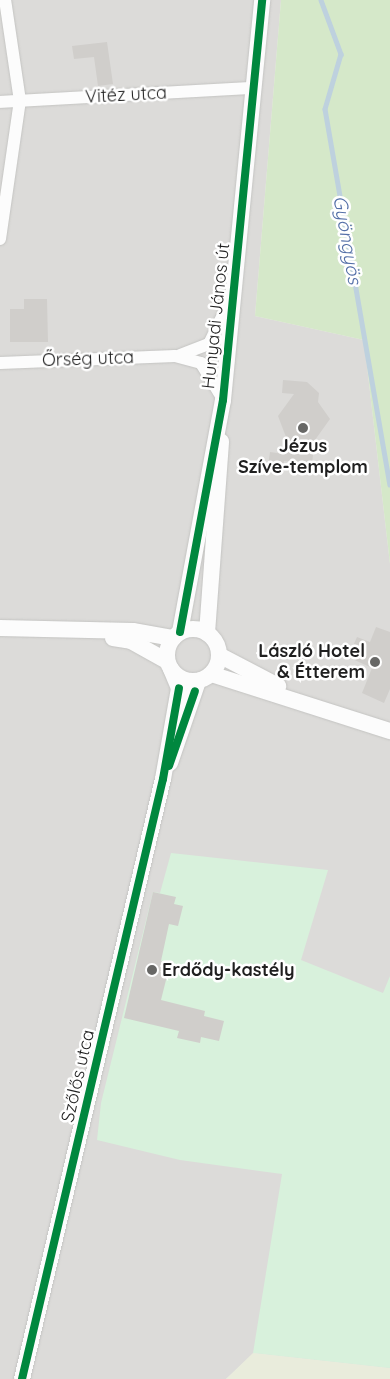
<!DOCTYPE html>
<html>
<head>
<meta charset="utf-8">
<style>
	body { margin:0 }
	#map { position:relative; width:390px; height:1379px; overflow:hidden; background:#edece8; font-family:Quicksand,sans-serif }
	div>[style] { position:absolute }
	.residential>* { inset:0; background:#dcdbd9 }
	.farmland>* { inset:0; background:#e9ecdc }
	.grass>* { inset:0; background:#d5e8c9 }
	.park>* { inset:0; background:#d8f1dc }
	.stream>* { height:4.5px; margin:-2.25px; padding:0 2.25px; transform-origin:2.25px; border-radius:2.25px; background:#bed1de }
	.building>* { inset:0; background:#d0cecb }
	.roads { filter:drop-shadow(0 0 1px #c4c4c2) drop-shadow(0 0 1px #c4c4c2) }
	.minor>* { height:12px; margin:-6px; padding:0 6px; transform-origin:6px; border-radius:6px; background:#fcfcfc }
	.tertiary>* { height:16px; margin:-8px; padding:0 8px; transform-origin:8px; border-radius:8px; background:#fcfcfc }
	.tertiary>.ring { margin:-8px; padding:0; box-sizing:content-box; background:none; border:16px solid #fcfcfc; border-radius:50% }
	.cycleway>* { height:8px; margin:-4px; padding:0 4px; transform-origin:4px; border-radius:4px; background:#00873e }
	.dots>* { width:14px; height:14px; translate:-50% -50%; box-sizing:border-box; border:2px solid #fff; border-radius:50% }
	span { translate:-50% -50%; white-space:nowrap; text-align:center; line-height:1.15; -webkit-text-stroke:5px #fff; paint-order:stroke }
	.street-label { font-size:18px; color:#1f1f1f }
	.poi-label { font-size:18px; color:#1f1f1f; font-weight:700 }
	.right { translate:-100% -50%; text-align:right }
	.left { translate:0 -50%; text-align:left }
	.water-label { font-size:19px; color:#536fa7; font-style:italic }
</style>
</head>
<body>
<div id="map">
	<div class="residential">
		<i style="clip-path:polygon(0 0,281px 0,255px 316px,364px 340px,390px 564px,390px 1368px,254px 1353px,226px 1379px,0 1379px)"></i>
	</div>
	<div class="farmland">
		<i style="clip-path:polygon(253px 1353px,390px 1368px,390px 1379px,226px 1379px)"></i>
	</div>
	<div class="grass">
		<i style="clip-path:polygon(281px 0,390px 0,390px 564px,364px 340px,255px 316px)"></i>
	</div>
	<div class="park">
		<i style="clip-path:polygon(171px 853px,328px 870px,301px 960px,383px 993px,390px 976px,390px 1368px,253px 1353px,282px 1174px,180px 1160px,97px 1140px,101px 1103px,153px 892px,160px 893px)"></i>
	</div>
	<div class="stream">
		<i style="left:321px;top:0;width:58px;rotate:69.7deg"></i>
		<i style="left:341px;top:54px;width:57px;rotate:106.2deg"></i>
		<i style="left:325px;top:109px;width:381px;rotate:80.2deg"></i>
	</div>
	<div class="building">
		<i style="clip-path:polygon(107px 42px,113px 84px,98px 86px,94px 57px,74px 59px,72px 46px)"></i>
		<i style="clip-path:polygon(24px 299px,47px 299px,48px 342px,10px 342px,10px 309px,24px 309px)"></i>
		<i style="clip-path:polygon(283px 380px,307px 382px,319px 393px,318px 402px,330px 419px,315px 440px,312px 463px,284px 461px,283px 468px,268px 466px,270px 452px,284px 454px,286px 437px,278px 416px,294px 394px,282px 393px)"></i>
		<i style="clip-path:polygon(376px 627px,390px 632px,390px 689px,384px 703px,362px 693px,372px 668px,348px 657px,357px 637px,370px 642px)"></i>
		<i style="clip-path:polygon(153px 892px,176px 897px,174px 904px,183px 906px,178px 926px,169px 924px,161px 961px,170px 964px,161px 1000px,205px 1011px,204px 1016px,224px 1021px,219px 1041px,201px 1037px,200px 1043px,177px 1038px,179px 1031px,124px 1018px)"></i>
	</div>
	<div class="roads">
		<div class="minor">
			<i style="left:0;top:102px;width:253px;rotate:-3.2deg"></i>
			<i style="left:0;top:239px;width:139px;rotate:-81.8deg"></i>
			<i style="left:20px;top:101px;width:102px;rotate:-98.4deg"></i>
			<i style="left:180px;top:355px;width:31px;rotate:-21deg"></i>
			<i style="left:209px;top:344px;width:55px;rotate:-64.4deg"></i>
			<i style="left:0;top:363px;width:175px;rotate:-2.3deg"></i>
			<i style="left:175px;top:356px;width:27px;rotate:15deg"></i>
			<i style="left:201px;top:363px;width:42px;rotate:58.6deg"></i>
		</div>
		<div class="tertiary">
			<i style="left:0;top:628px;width:133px;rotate:1.3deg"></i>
			<i style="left:133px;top:631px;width:41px;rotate:9.9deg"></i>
			<i class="ring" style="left:167px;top:629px;width:36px;height:36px"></i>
			<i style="left:180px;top:632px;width:236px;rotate:-79.5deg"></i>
			<i style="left:223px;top:400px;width:402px;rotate:-84.4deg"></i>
			<i style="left:207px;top:633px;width:192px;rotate:-85.8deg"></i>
			<i style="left:113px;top:638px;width:18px;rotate:9deg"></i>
			<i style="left:131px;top:641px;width:41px;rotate:29.1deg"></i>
			<i style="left:219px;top:655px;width:67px;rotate:27.7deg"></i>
			<i style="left:211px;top:674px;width:188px;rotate:17.7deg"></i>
			<i style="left:170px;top:763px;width:87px;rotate:-71.1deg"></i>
			<i style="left:22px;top:1379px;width:616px;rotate:-76.78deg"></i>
			<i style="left:163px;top:779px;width:92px;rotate:-80deg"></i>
			<i style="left:179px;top:688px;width:21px;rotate:-113deg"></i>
		</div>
	</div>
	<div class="cycleway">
		<i style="left:180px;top:632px;width:236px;rotate:-79.5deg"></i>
		<i style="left:223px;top:400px;width:402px;rotate:-84.4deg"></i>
		<i style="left:169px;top:766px;width:79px;rotate:-70.9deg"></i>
		<i style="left:22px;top:1379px;width:616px;rotate:-76.78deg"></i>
		<i style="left:163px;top:779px;width:92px;rotate:-80deg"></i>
	</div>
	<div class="dots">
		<i style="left:303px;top:428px;background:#676765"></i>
		<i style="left:375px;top:662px;background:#676765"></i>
		<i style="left:152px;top:970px;background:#676765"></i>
	</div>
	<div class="street-label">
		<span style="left:126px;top:95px;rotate:-3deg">Vitéz utca</span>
		<span style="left:216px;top:316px;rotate:-84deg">Hunyadi János út</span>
		<span style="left:88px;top:359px;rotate:-2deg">Őrség utca</span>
		<span style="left:78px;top:1076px;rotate:-77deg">Szőlős utca</span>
	</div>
	<div class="poi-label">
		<span style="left:303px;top:457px">Jézus<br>Szíve-templom</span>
		<span class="right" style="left:365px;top:662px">László Hotel<br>&amp; Étterem</span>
		<span class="left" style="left:162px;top:970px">Erdődy-kastély</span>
	</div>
	<div class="water-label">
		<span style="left:347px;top:240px;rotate:80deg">Gyöngyös</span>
	</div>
</div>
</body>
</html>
